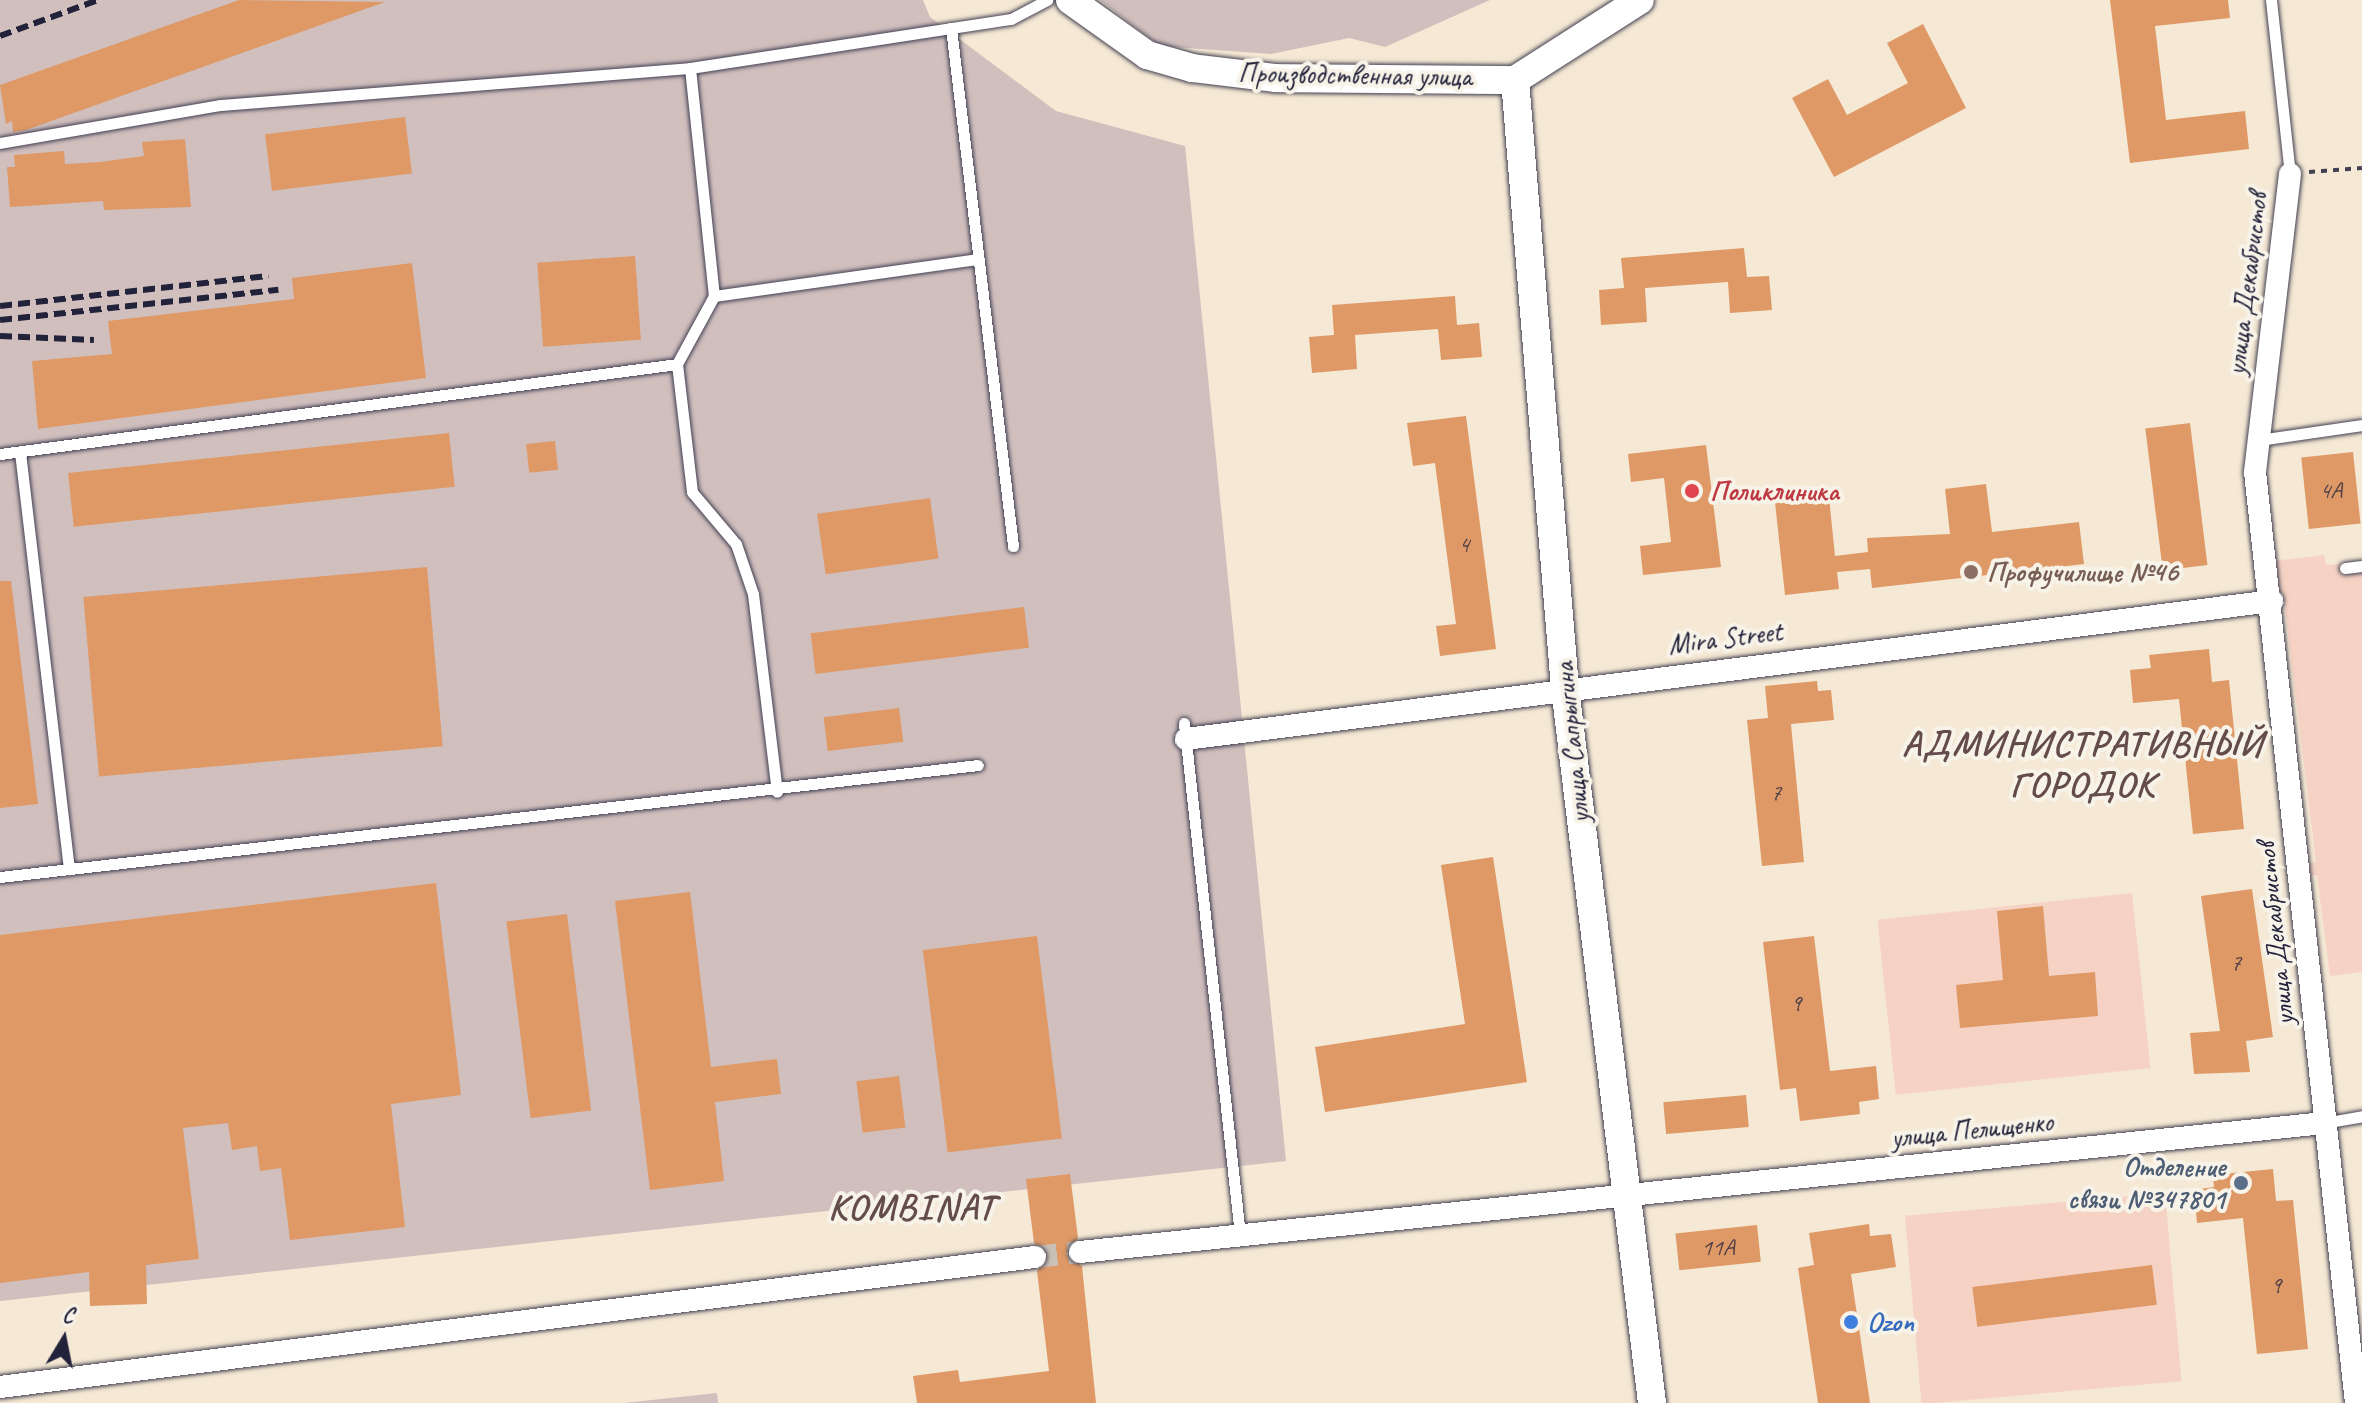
<!DOCTYPE html>
<html>
<head>
<meta charset="utf-8">
<style>
	body { margin:0 }
	#map { position:relative; width:2362px; height:1403px; overflow:hidden; background:#f5e8d4; font-family:Caveat,sans-serif }
	div>[style] { position:absolute }
	.built>* { inset:0; background:#f6d2c4; transform-origin:0 0 }
	.industrial>* { inset:0; background:#d1bfbe }
	.building>* { inset:0; background:#de9966; transform-origin:0 0 }
	.minor-tunnel>* { height:22px; margin-top:-11px; transform-origin:0; background:repeating-linear-gradient(90deg,#cbc0b5 0 22px,transparent 0 33px) }
	.path>* { height:4px; margin-top:-2px; transform-origin:0; background:repeating-linear-gradient(90deg,#424052 0 6px,transparent 0 12px) }
	.roads { filter:drop-shadow(0 0 2px #424052) drop-shadow(0 0 2px #424052) }
	.service>* { height:11px; margin:-5.5px; padding:0 5.5px; transform-origin:5.5px; border-radius:5.5px; background:#fff }
	.minor>* { height:22px; margin:-11px; padding:0 11px; transform-origin:11px; border-radius:11px; background:#fff }
	.tertiary>* { height:28px; margin:-14px; padding:0 14px; transform-origin:14px; border-radius:14px; background:#fff }
	.rail>* { height:6px; margin-top:-3px; transform-origin:0; background:repeating-linear-gradient(90deg,#22223b 0 12px,transparent 0 18px) }
	.dots>* { width:22px; height:22px; translate:-50% -50%; box-sizing:border-box; border:4px solid #f7f3e8; border-radius:50% }
	span { translate:-50% -50%; white-space:nowrap; text-align:center; line-height:1.15; -webkit-text-stroke:8px #f7f3e8; paint-order:stroke }
	.number-label { font-size:24px; color:#514046 }
	.number-label span { -webkit-text-stroke-width:0 }
	.street-label { font-size:28px; color:#22223b }
	.health-label { font-size:28px; color:#be3a42; font-weight:700 }
	.left { translate:0 -50%; text-align:left }
	.education-label { font-size:28px; color:#785e54; font-weight:700 }
	.service-label { font-size:28px; color:#4e5e75; font-weight:700 }
	.right { translate:-100% -50%; text-align:right }
	.shop-label { font-size:28px; color:#366cbe; font-weight:700 }
	.district-label { font-size:36px; color:#644c4a; font-weight:700; letter-spacing:2px }
	.north { position:absolute; left:24px; top:1299px; width:80px; height:80px; -webkit-text-stroke:6px #f7f3e8; paint-order:stroke; rotate:10deg; font-size:22px; font-weight:700; line-height:32px; text-align:center; color:#22223b }
	.north::after { content:''; display:block; margin:auto; width:28px; height:36px; background:#22223b; clip-path:polygon(50% 0,100% 100%,50% 72%,0 100%) }
</style>
</head>
<body>
<div id="map">
	<div class="built">
		<i style="clip-path:polygon(2324px 555px,2326px 565px,2362px 562px,2362px 972px,2330px 976px,2317px 875px,2309px 875px,2307px 864px,2316px 862px,2283px 593px,2273px 592px,2272px 561px)"></i>
		<i style="left:2132px;top:893px;width:176px;height:256px;rotate:84deg"></i>
		<i style="left:2165px;top:1193px;width:189px;height:261px;rotate:85deg"></i>
	</div>
	<div class="industrial">
		<i style="clip-path:polygon(0 0,923px 0,930px 17px,1056px 111px,1185px 146px,1286px 1161px,0 1301px)"></i>
		<i style="clip-path:polygon(1100px 0,1490px 0,1385px 47px,1349px 38px,1271px 54px,1160px 46px)"></i>
		<i style="clip-path:polygon(717px 1393px,718px 1403px,624px 1403px)"></i>
	</div>
	<div class="building">
		<i style="clip-path:polygon(239px 0,385px 2px,26px 130px,13px 132px,12px 121px,6px 124px,0 85px)"></i>
		<i style="clip-path:polygon(2110px 0,2228px 0,2230px 18px,2155px 26px,2166px 120px,2245px 111px,2249px 149px,2130px 163px)"></i>
		<i style="clip-path:polygon(1923px 24px,1966px 108px,1834px 177px,1792px 98px,1828px 79px,1847px 115px,1908px 83px,1887px 43px)"></i>
		<i style="left:405px;top:117px;width:57px;height:141px;rotate:83deg"></i>
		<i style="clip-path:polygon(185px 139px,191px 207px,104px 210px,103px 201px,10px 207px,7px 167px,15px 167px,14px 155px,64px 151px,65px 164px,100px 162px,144px 156px,142px 142px)"></i>
		<i style="clip-path:polygon(1744px 248px,1747px 277px,1769px 276px,1772px 310px,1730px 313px,1728px 282px,1645px 288px,1647px 322px,1601px 325px,1599px 290px,1624px 288px,1621px 258px)"></i>
		<i style="left:635px;top:256px;width:84px;height:98px;rotate:86deg"></i>
		<i style="clip-path:polygon(412px 263px,426px 378px,38px 429px,32px 361px,112px 354px,108px 321px,294px 299px,292px 278px)"></i>
		<i style="clip-path:polygon(1455px 296px,1457px 325px,1479px 323px,1482px 357px,1441px 360px,1438px 329px,1355px 335px,1357px 369px,1312px 373px,1309px 337px,1334px 335px,1332px 305px)"></i>
		<i style="clip-path:polygon(1466px 416px,1496px 649px,1440px 656px,1436px 626px,1456px 624px,1435px 463px,1413px 466px,1407px 423px)"></i>
		<i style="left:2190px;top:423px;width:143px;height:45px;rotate:83deg"></i>
		<i style="left:449px;top:433px;width:54px;height:383px;rotate:84deg"></i>
		<i style="left:555px;top:441px;width:29px;height:29px;rotate:84deg"></i>
		<i style="clip-path:polygon(1706px 445px,1721px 567px,1643px 575px,1640px 546px,1671px 542px,1664px 478px,1631px 482px,1628px 454px)"></i>
		<i style="left:2353px;top:452px;width:72px;height:52px;rotate:84deg"></i>
		<i style="clip-path:polygon(1986px 484px,1992px 532px,2079px 522px,2084px 564px,1872px 588px,1870px 569px,1837px 572px,1839px 589px,1785px 595px,1774px 493px,1828px 487px,1835px 556px,1868px 552px,1867px 538px,1950px 534px,1945px 489px)"></i>
		<i style="left:930px;top:498px;width:61px;height:114px;rotate:82deg"></i>
		<i style="left:427px;top:567px;width:180px;height:345px;rotate:85deg"></i>
		<i style="clip-path:polygon(0 581px,11px 581px,38px 804px,0 808px)"></i>
		<i style="left:1024px;top:607px;width:41px;height:215px;rotate:83deg"></i>
		<i style="clip-path:polygon(2209px 649px,2212px 682px,2229px 680px,2244px 829px,2193px 834px,2179px 699px,2133px 703px,2130px 670px,2151px 668px,2149px 655px)"></i>
		<i style="clip-path:polygon(1817px 681px,1818px 691px,1831px 690px,1834px 720px,1791px 724px,1804px 862px,1762px 866px,1747px 720px,1768px 718px,1765px 686px)"></i>
		<i style="left:899px;top:708px;width:34px;height:76px;rotate:83deg"></i>
		<i style="clip-path:polygon(1493px 857px,1527px 1082px,1325px 1112px,1315px 1047px,1465px 1024px,1441px 865px)"></i>
		<i style="clip-path:polygon(436px 883px,461px 1095px,391px 1104px,405px 1227px,290px 1240px,281px 1168px,260px 1171px,257px 1146px,232px 1150px,228px 1123px,183px 1128px,199px 1259px,146px 1265px,147px 1304px,90px 1306px,89px 1272px,0 1283px,0 935px)"></i>
		<i style="clip-path:polygon(2252px 889px,2273px 1037px,2246px 1041px,2250px 1072px,2194px 1074px,2190px 1033px,2220px 1031px,2201px 896px)"></i>
		<i style="clip-path:polygon(690px 892px,711px 1067px,777px 1059px,781px 1094px,715px 1102px,724px 1181px,650px 1190px,615px 901px)"></i>
		<i style="clip-path:polygon(2043px 906px,2049px 976px,2095px 972px,2098px 1016px,1960px 1028px,1956px 985px,2003px 980px,1997px 911px)"></i>
		<i style="left:567px;top:914px;width:198px;height:61px;rotate:83deg"></i>
		<i style="left:1037px;top:936px;width:204px;height:115px;rotate:83deg"></i>
		<i style="clip-path:polygon(1814px 936px,1830px 1071px,1876px 1066px,1879px 1099px,1859px 1102px,1860px 1114px,1800px 1121px,1796px 1088px,1780px 1090px,1763px 942px)"></i>
		<i style="left:899px;top:1076px;width:52px;height:43px;rotate:83deg"></i>
		<i style="left:1746px;top:1095px;width:32px;height:83px;rotate:85deg"></i>
		<i style="clip-path:polygon(2273px 1169px,2276px 1201px,2293px 1200px,2308px 1349px,2257px 1354px,2243px 1218px,2197px 1223px,2194px 1190px,2214px 1187px,2213px 1175px)"></i>
		<i style="clip-path:polygon(1070px 1174px,1078px 1238px,1066px 1254px,1082px 1266px,1096px 1403px,917px 1403px,913px 1376px,958px 1370px,960px 1382px,1049px 1371px,1037px 1271px,1049px 1254px,1034px 1243px,1026px 1179px)"></i>
		<i style="clip-path:polygon(1869px 1224px,1870px 1236px,1891px 1234px,1896px 1267px,1851px 1274px,1870px 1403px,1818px 1403px,1798px 1268px,1814px 1265px,1809px 1233px)"></i>
		<i style="left:1757px;top:1225px;width:37px;height:82px;rotate:84deg"></i>
		<i style="left:2152px;top:1265px;width:40px;height:181px;rotate:83deg"></i>
	</div>
	<div class="minor-tunnel">
		<i style="left:1035px;top:1257px;width:45px;rotate:-6.3deg"></i>
	</div>
	<div class="path">
		<i style="left:2309px;top:172px;width:53px;rotate:-4.3deg"></i>
	</div>
	<div class="roads">
		<div class="service">
			<i style="left:2271px;top:0;width:175px;rotate:83.8deg"></i>
			<i style="left:951px;top:28px;width:522px;rotate:83.17deg"></i>
			<i style="left:690px;top:68px;width:229px;rotate:84deg"></i>
			<i style="left:714px;top:296px;width:77px;rotate:118.6deg"></i>
			<i style="left:677px;top:364px;width:129px;rotate:83.3deg"></i>
			<i style="left:692px;top:492px;width:68px;rotate:49.8deg"></i>
			<i style="left:736px;top:544px;width:53px;rotate:71.2deg"></i>
			<i style="left:753px;top:594px;width:199px;rotate:83.1deg"></i>
			<i style="left:0;top:143px;width:223px;rotate:-9.8deg"></i>
			<i style="left:220px;top:105px;width:471px;rotate:-4.5deg"></i>
			<i style="left:690px;top:68px;width:325px;rotate:-8.7deg"></i>
			<i style="left:1011px;top:19px;width:41px;rotate:-27.8deg"></i>
			<i style="left:714px;top:296px;width:267px;rotate:-8deg"></i>
			<i style="left:2259px;top:440px;width:104px;rotate:-8.3deg"></i>
			<i style="left:20px;top:452px;width:420px;rotate:83.3deg"></i>
			<i style="left:0;top:454px;width:683px;rotate:-7.57deg"></i>
			<i style="left:2345px;top:568px;width:17px;rotate:-7deg"></i>
			<i style="left:1184px;top:723px;width:515px;rotate:83.76deg"></i>
			<i style="left:0;top:877px;width:984px;rotate:-6.53deg"></i>
			<i style="left:2324px;top:1123px;width:39px;rotate:-10deg"></i>
		</div>
		<div class="minor">
			<i style="left:2290px;top:174px;width:300px;rotate:96.7deg"></i>
			<i style="left:2255px;top:472px;width:936px;rotate:83.81deg"></i>
			<i style="left:1186px;top:739px;width:1095px;rotate:-7.24deg"></i>
			<i style="left:1080px;top:1252px;width:1251px;rotate:-5.92deg"></i>
			<i style="left:0;top:1387px;width:1043px;rotate:-7.16deg"></i>
		</div>
		<div class="tertiary">
			<i style="left:1070px;top:0;width:95px;rotate:35.5deg"></i>
			<i style="left:1147px;top:55px;width:47px;rotate:16.1deg"></i>
			<i style="left:1192px;top:68px;width:85px;rotate:6.8deg"></i>
			<i style="left:1276px;top:78px;width:239px;rotate:0.5deg"></i>
			<i style="left:1515px;top:80px;width:610px;rotate:85.3deg"></i>
			<i style="left:1565px;top:688px;width:720px;rotate:83.06deg"></i>
			<i style="left:1515px;top:80px;width:148px;rotate:-32.6deg"></i>
		</div>
	</div>
	<div class="rail">
		<i style="left:0;top:36px;width:104px;rotate:-20.2deg"></i>
		<i style="left:0;top:306px;width:270px;rotate:-6.4deg"></i>
		<i style="left:0;top:320px;width:280px;rotate:-6.2deg"></i>
		<i style="left:0;top:336px;width:94px;rotate:2.4deg"></i>
	</div>
	<div class="dots">
		<i style="left:1692px;top:491px;background:#e0444e"></i>
		<i style="left:1971px;top:572px;background:#8d6e63"></i>
		<i style="left:2241px;top:1183px;background:#5c6f8a"></i>
		<i style="left:1851px;top:1322px;background:#3f7fe0"></i>
	</div>
	<div class="number-label">
		<span style="left:2331px;top:491px">4А</span>
		<span style="left:1464px;top:545px">4</span>
		<span style="left:1776px;top:793px">7</span>
		<span style="left:2236px;top:963px">7</span>
		<span style="left:1796px;top:1004px">9</span>
		<span style="left:1718px;top:1248px">11А</span>
		<span style="left:2276px;top:1286px">9</span>
	</div>
	<div class="street-label">
		<span style="left:1355px;top:75px;rotate:1deg">Производственная улица</span>
		<span style="left:2247px;top:284px;rotate:-83deg">улица Декабристов</span>
		<span style="left:1725px;top:638px;rotate:-7deg">Mira Street</span>
		<span style="left:1572px;top:743px;rotate:-96deg">улица Сапрыгина</span>
		<span style="left:2275px;top:934px;rotate:-96deg">улица Декабристов</span>
		<span style="left:1972px;top:1130px;rotate:-6deg">улица Пелищенко</span>
	</div>
	<div class="health-label">
		<span class="left" style="left:1710px;top:491px">Поликлиника</span>
	</div>
	<div class="education-label">
		<span class="left" style="left:1987px;top:572px">Профучилище №46</span>
	</div>
	<div class="service-label">
		<span class="right" style="left:2225px;top:1183px">Отделение<br>связи №347801</span>
	</div>
	<div class="shop-label">
		<span class="left" style="left:1867px;top:1322px">Ozon</span>
	</div>
	<div class="district-label">
		<span style="left:2083px;top:764px">АДМИНИСТРАТИВНЫЙ<br>ГОРОДОК</span>
		<span style="left:912px;top:1208px">KOMBINAT</span>
	</div>
	<div class="north">С</div>
</div>
</body>
</html>
